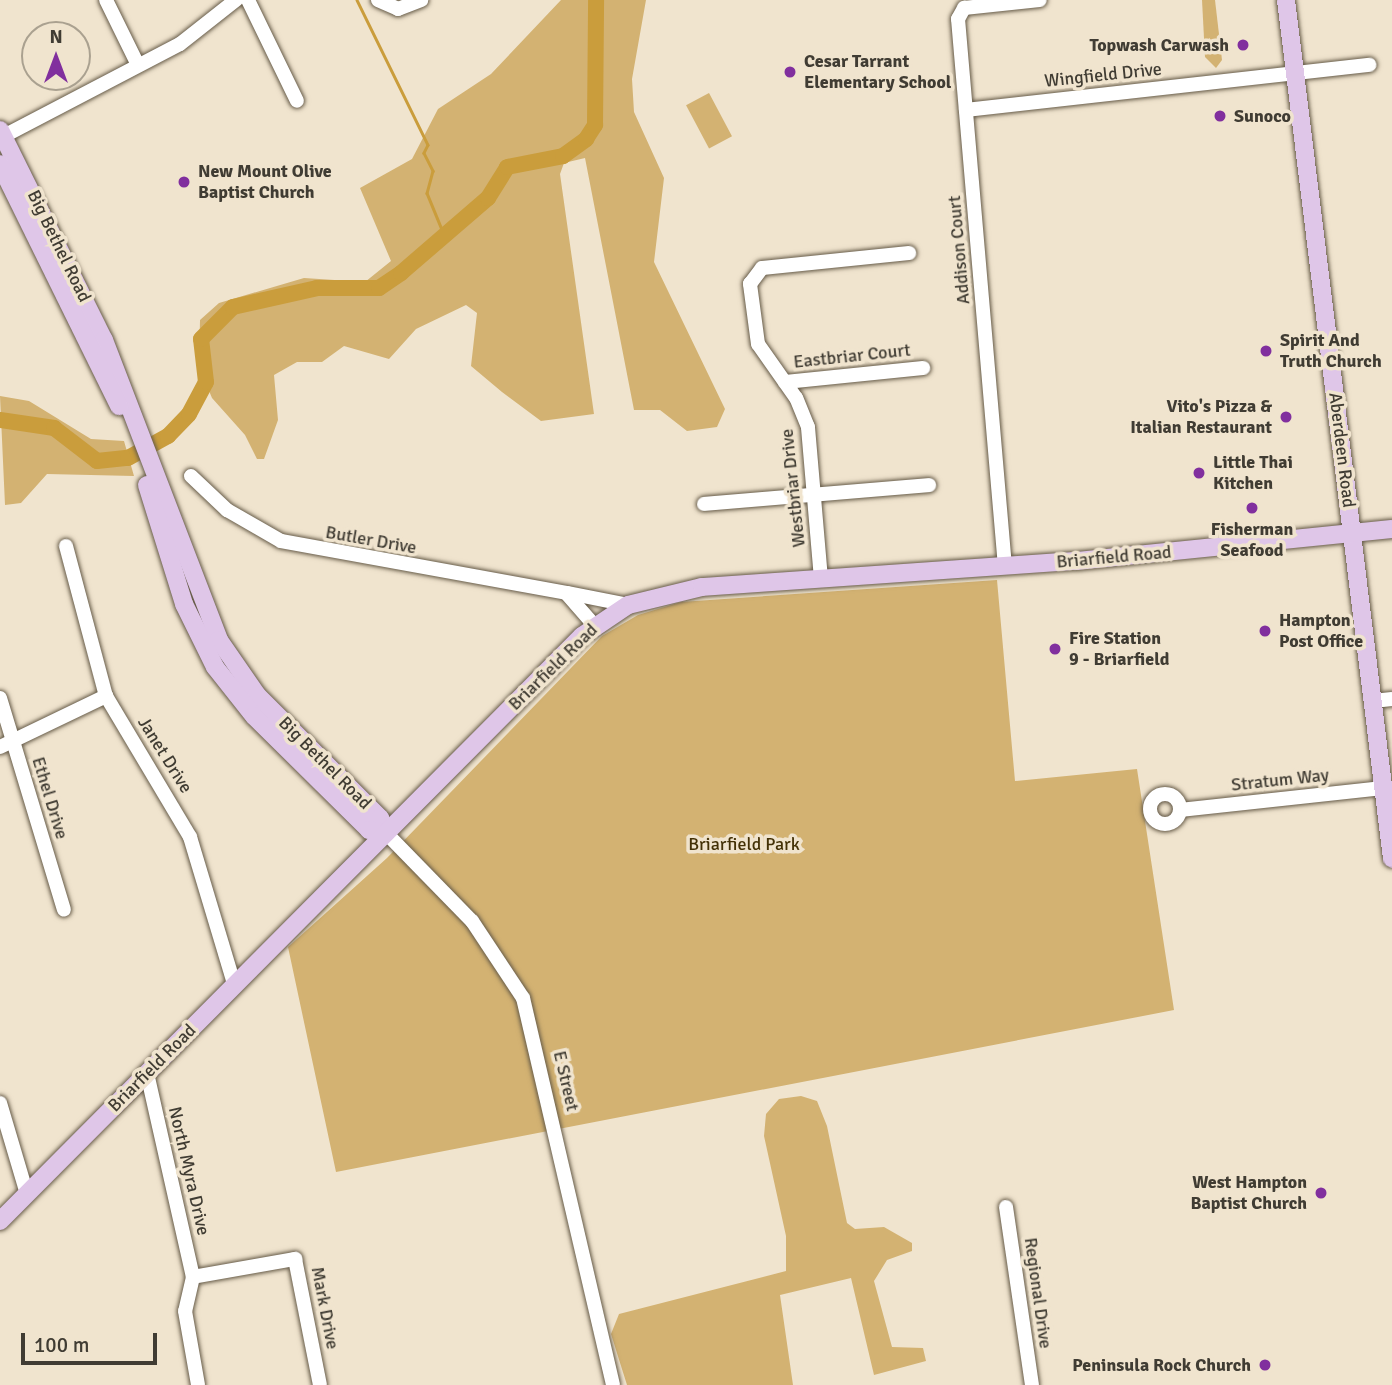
<!DOCTYPE html>
<html>
<head>
<meta charset="utf-8">
<style>
	body { margin:0 }
	#map { position:relative; width:1392px; height:1385px; overflow:hidden; background:#f0e4ce; font-family:Signika,sans-serif }
	div>[style] { position:absolute }
	.green>* { inset:0; background:#d3b272; transform-origin:0 0 }
	.stream>* { height:2.5px; margin:-1.25px; padding:0 1.25px; transform-origin:1.25px; border-radius:1.25px; background:#ca9d3c }
	.river>* { height:16px; margin:-8px; padding:0 8px; transform-origin:8px; border-radius:8px; background:#ca9d3c }
	.roads { filter:drop-shadow(0 0 2px #665b48) drop-shadow(0 0 2px #665b48) }
	.minor>* { height:14px; margin:-7px; padding:0 7px; transform-origin:7px; border-radius:7px; background:#fff }
	.minor>.ring { margin:-7px; padding:0; box-sizing:content-box; background:none; border:14px solid #fff; border-radius:50% }
	.major>* { height:18px; margin:-9px; padding:0 9px; transform-origin:9px; border-radius:9px; background:#dfc6e8 }
	.dots>* { width:19px; height:19px; translate:-50% -50%; box-sizing:border-box; border:4px solid #f0e4ce; border-radius:50% }
	span { translate:-50% -50%; white-space:nowrap; text-align:center; line-height:1.15; -webkit-text-stroke:7px #f0e4ce; paint-order:stroke }
	.poi-label { font-size:18px; color:#403c33; font-weight:700 }
	.right { translate:-100% -50%; text-align:right }
	.left { translate:0 -50%; text-align:left }
	.street-label { font-size:18px; color:#403c33 }
	.park-label { font-size:18px; color:#433106 }
	.north { position:absolute; left:21px; top:21px; width:70px; height:70px; box-sizing:border-box; background:#f0e4ce; border:2px solid #aaa190; border-radius:50%; rotate:0deg; font-size:19px; font-weight:700; line-height:28px; text-align:center; color:#403c33 }
	.north::after { content:''; display:block; margin:auto; width:24px; height:32px; background:#812f9e; clip-path:polygon(50% 0,100% 100%,50% 72%,0 100%) }
	.scale { position:absolute; left:21px; top:1333px; width:136px; height:32px; box-sizing:border-box; border:4px solid #403c33; border-top:0; padding-left:9px; font-size:21px; line-height:24px; white-space:nowrap; color:#403c33; -webkit-text-stroke:5px #f0e4ce; paint-order:stroke }
</style>
</head>
<body>
<div id="map">
	<div class="green">
		<i style="clip-path:polygon(561px 0,646px 0,632px 79px,634px 112px,664px 178px,654px 262px,725px 409px,717px 427px,687px 431px,660px 410px,634px 410px,585px 158px,564px 163px,560px 174px,594px 414px,541px 421px,502px 392px,471px 366px,477px 313px,466px 305px,416px 329px,389px 359px,344px 346px,322px 362px,297px 362px,274px 375px,278px 420px,264px 459px,257px 459px,245px 435px,212px 398px,199px 367px,200px 320px,219px 303px,304px 278px,365px 282px,391px 261px,360px 188px,412px 159px,438px 109px,491px 74px)"></i>
		<i style="clip-path:polygon(1202px 0,1215px 0,1222px 60px,1216px 68px,1205px 57px)"></i>
		<i style="left:709px;top:93px;width:49px;height:26px;rotate:62deg"></i>
		<i style="clip-path:polygon(0 396px,29px 401px,91px 439px,124px 441px,134px 476px,47px 474px,21px 503px,5px 505px)"></i>
		<i style="clip-path:polygon(997px 580px,1015px 781px,1137px 769px,1174px 1010px,336px 1172px,288px 947px,387px 858px,602px 636px,638px 615px,681px 602px)"></i>
		<i style="clip-path:polygon(801px 1096px,817px 1101px,827px 1126px,847px 1223px,855px 1229px,884px 1227px,912px 1243px,912px 1251px,887px 1260px,874px 1281px,892px 1347px,923px 1348px,926px 1361px,874px 1375px,851px 1278px,780px 1295px,793px 1385px,627px 1385px,611px 1334px,619px 1314px,786px 1271px,786px 1236px,764px 1136px,766px 1114px,779px 1099px)"></i>
	</div>
	<div class="stream">
		<i style="left:357px;top:0;width:161px;rotate:63.9deg"></i>
		<i style="left:428px;top:145px;width:9px;rotate:117deg"></i>
		<i style="left:424px;top:153px;width:20px;rotate:63deg"></i>
		<i style="left:433px;top:171px;width:23px;rotate:105deg"></i>
		<i style="left:427px;top:193px;width:42px;rotate:67.7deg"></i>
	</div>
	<div class="river">
		<i style="left:0;top:420px;width:55px;rotate:8.4deg"></i>
		<i style="left:54px;top:428px;width:54px;rotate:37.5deg"></i>
		<i style="left:97px;top:461px;width:31px;rotate:-6deg"></i>
		<i style="left:128px;top:458px;width:46px;rotate:-28.8deg"></i>
		<i style="left:168px;top:436px;width:30px;rotate:-46deg"></i>
		<i style="left:189px;top:414px;width:36px;rotate:-62deg"></i>
		<i style="left:206px;top:382px;width:43px;rotate:-96.6deg"></i>
		<i style="left:201px;top:339px;width:45px;rotate:-45deg"></i>
		<i style="left:233px;top:307px;width:86px;rotate:-12.7deg"></i>
		<i style="left:317px;top:288px;width:62px"></i>
		<i style="left:379px;top:288px;width:27px;rotate:-34deg"></i>
		<i style="left:401px;top:273px;width:115px;rotate:-40.8deg"></i>
		<i style="left:488px;top:198px;width:36px;rotate:-58deg"></i>
		<i style="left:507px;top:167px;width:57px;rotate:-11.1deg"></i>
		<i style="left:563px;top:156px;width:29px;rotate:-36deg"></i>
		<i style="left:586px;top:139px;width:17px;rotate:-57deg"></i>
		<i style="left:595px;top:125px;width:125px;rotate:-89.5deg"></i>
	</div>
	<div class="roads">
		<div class="minor">
			<i style="left:106px;top:0;width:72px;rotate:63.8deg"></i>
			<i style="left:248px;top:0;width:112px;rotate:64.1deg"></i>
			<i style="left:378px;top:0;width:22px;rotate:24deg"></i>
			<i style="left:398px;top:9px;width:25px;rotate:-21deg"></i>
			<i style="left:966px;top:110px;width:406px;rotate:-6.4deg"></i>
			<i style="left:0;top:138px;width:203px;rotate:-27.6deg"></i>
			<i style="left:180px;top:44px;width:71px;rotate:-38.2deg"></i>
			<i style="left:785px;top:382px;width:139px;rotate:-5.8deg"></i>
			<i style="left:191px;top:476px;width:50px;rotate:43.4deg"></i>
			<i style="left:227px;top:510px;width:62px;rotate:29.9deg"></i>
			<i style="left:281px;top:541px;width:290px;rotate:10.3deg"></i>
			<i style="left:566px;top:593px;width:44px;rotate:48.7deg"></i>
			<i style="left:704px;top:504px;width:226px;rotate:-4.8deg"></i>
			<i style="left:66px;top:546px;width:155px;rotate:75.1deg"></i>
			<i style="left:106px;top:696px;width:164px;rotate:59.2deg"></i>
			<i style="left:190px;top:837px;width:153px;rotate:73.3deg"></i>
			<i style="left:1005px;top:567px;width:550px;rotate:-94.9deg"></i>
			<i style="left:958px;top:19px;width:13px;rotate:-61deg"></i>
			<i style="left:964px;top:8px;width:76px;rotate:-6deg"></i>
			<i style="left:821px;top:579px;width:153px;rotate:-94.9deg"></i>
			<i style="left:808px;top:427px;width:31px;rotate:-112deg"></i>
			<i style="left:796px;top:398px;width:66px;rotate:-125.1deg"></i>
			<i style="left:758px;top:344px;width:61px;rotate:-97.6deg"></i>
			<i style="left:750px;top:284px;width:20px;rotate:-53deg"></i>
			<i style="left:762px;top:268px;width:148px;rotate:-5.8deg"></i>
			<i style="left:568px;top:593px;width:61px;rotate:11.3deg"></i>
			<i style="left:0;top:698px;width:221px;rotate:73.2deg"></i>
			<i style="left:1373px;top:701px;width:19px;rotate:-6deg"></i>
			<i style="left:0;top:747px;width:118px;rotate:-25.7deg"></i>
			<i class="ring" style="left:1150px;top:794px;width:16px;height:16px"></i>
			<i style="left:1180px;top:810px;width:204px;rotate:-6.2deg"></i>
			<i style="left:386px;top:833px;width:123px;rotate:45.7deg"></i>
			<i style="left:472px;top:921px;width:92px;rotate:56.5deg"></i>
			<i style="left:523px;top:998px;width:397px;rotate:76.9deg"></i>
			<i style="left:147px;top:1073px;width:209px;rotate:77.3deg"></i>
			<i style="left:193px;top:1277px;width:35px;rotate:103deg"></i>
			<i style="left:185px;top:1311px;width:75px;rotate:80deg"></i>
			<i style="left:0;top:1103px;width:95px;rotate:73.5deg"></i>
			<i style="left:1006px;top:1207px;width:180px;rotate:81.7deg"></i>
			<i style="left:193px;top:1277px;width:104px;rotate:-10deg"></i>
			<i style="left:295px;top:1259px;width:128px;rotate:78.8deg"></i>
		</div>
		<div class="major">
			<i style="left:1286px;top:0;width:865px;rotate:82.96deg"></i>
			<i style="left:0;top:130px;width:234px;rotate:63.7deg"></i>
			<i style="left:104px;top:340px;width:321px;rotate:69deg"></i>
			<i style="left:219px;top:640px;width:67px;rotate:55.4deg"></i>
			<i style="left:257px;top:695px;width:174px;rotate:45deg"></i>
			<i style="left:380px;top:818px;width:16px;rotate:68deg"></i>
			<i style="left:0;top:164px;width:270px;rotate:63.8deg"></i>
			<i style="left:147px;top:485px;width:125px;rotate:72.7deg"></i>
			<i style="left:184px;top:604px;width:70px;rotate:63.8deg"></i>
			<i style="left:215px;top:667px;width:63px;rotate:51.5deg"></i>
			<i style="left:254px;top:716px;width:162px;rotate:44.7deg"></i>
			<i style="left:369px;top:830px;width:17px;rotate:10deg"></i>
			<i style="left:0;top:1221px;width:825px;rotate:-45.15deg"></i>
			<i style="left:582px;top:636px;width:55px;rotate:-34deg"></i>
			<i style="left:628px;top:605px;width:76px;rotate:-13.7deg"></i>
			<i style="left:702px;top:587px;width:376px;rotate:-4deg"></i>
			<i style="left:1077px;top:561px;width:317px;rotate:-5.8deg"></i>
		</div>
	</div>
	<div class="dots">
		<i style="left:1243px;top:45px;background:#812f9e"></i>
		<i style="left:790px;top:72px;background:#812f9e"></i>
		<i style="left:1220px;top:116px;background:#812f9e"></i>
		<i style="left:184px;top:182px;background:#812f9e"></i>
		<i style="left:1266px;top:351px;background:#812f9e"></i>
		<i style="left:1286px;top:417px;background:#812f9e"></i>
		<i style="left:1199px;top:473px;background:#812f9e"></i>
		<i style="left:1252px;top:508px;background:#812f9e"></i>
		<i style="left:1265px;top:631px;background:#812f9e"></i>
		<i style="left:1055px;top:649px;background:#812f9e"></i>
		<i style="left:1321px;top:1193px;background:#812f9e"></i>
		<i style="left:1265px;top:1365px;background:#812f9e"></i>
	</div>
	<div class="poi-label">
		<span class="right" style="left:1229px;top:45px">Topwash Carwash</span>
		<span class="left" style="left:804px;top:72px">Cesar Tarrant<br>Elementary School</span>
		<span class="left" style="left:1234px;top:116px">Sunoco</span>
		<span class="left" style="left:198px;top:182px">New Mount Olive<br>Baptist Church</span>
		<span class="left" style="left:1280px;top:351px">Spirit And<br>Truth Church</span>
		<span class="right" style="left:1272px;top:417px">Vito's Pizza &amp;<br>Italian Restaurant</span>
		<span class="left" style="left:1213px;top:473px">Little Thai<br>Kitchen</span>
		<span style="left:1252px;top:540px">Fisherman<br>Seafood</span>
		<span class="left" style="left:1279px;top:631px">Hampton<br>Post Office</span>
		<span class="left" style="left:1069px;top:649px">Fire Station<br>9 - Briarfield</span>
		<span class="right" style="left:1307px;top:1193px">West Hampton<br>Baptist Church</span>
		<span class="right" style="left:1251px;top:1365px">Peninsula Rock Church</span>
	</div>
	<div class="street-label">
		<span style="left:1103px;top:75px;rotate:-6deg">Wingfield Drive</span>
		<span style="left:59px;top:246px;rotate:64deg">Big Bethel Road</span>
		<span style="left:959px;top:250px;rotate:-95deg">Addison Court</span>
		<span style="left:852px;top:356px;rotate:-6deg">Eastbriar Court</span>
		<span style="left:1342px;top:450px;rotate:83deg">Aberdeen Road</span>
		<span style="left:793px;top:488px;rotate:-96deg">Westbriar Drive</span>
		<span style="left:371px;top:540px;rotate:10deg">Butler Drive</span>
		<span style="left:1114px;top:557px;rotate:-5deg">Briarfield Road</span>
		<span style="left:553px;top:667px;rotate:-44deg">Briarfield Road</span>
		<span style="left:165px;top:755px;rotate:58deg">Janet Drive</span>
		<span style="left:325px;top:763px;rotate:45deg">Big Bethel Road</span>
		<span style="left:1280px;top:780px;rotate:-6deg">Stratum Way</span>
		<span style="left:50px;top:798px;rotate:73deg">Ethel Drive</span>
		<span style="left:152px;top:1068px;rotate:-45deg">Briarfield Road</span>
		<span style="left:566px;top:1081px;rotate:77deg">E Street</span>
		<span style="left:189px;top:1171px;rotate:77deg">North Myra Drive</span>
		<span style="left:1038px;top:1293px;rotate:82deg">Regional Drive</span>
		<span style="left:325px;top:1308px;rotate:79deg">Mark Drive</span>
	</div>
	<div class="park-label">
		<span style="left:744px;top:844px">Briarfield Park</span>
	</div>
	<div class="north">N</div>
	<div class="scale">100 m</div>
</div>
</body>
</html>
